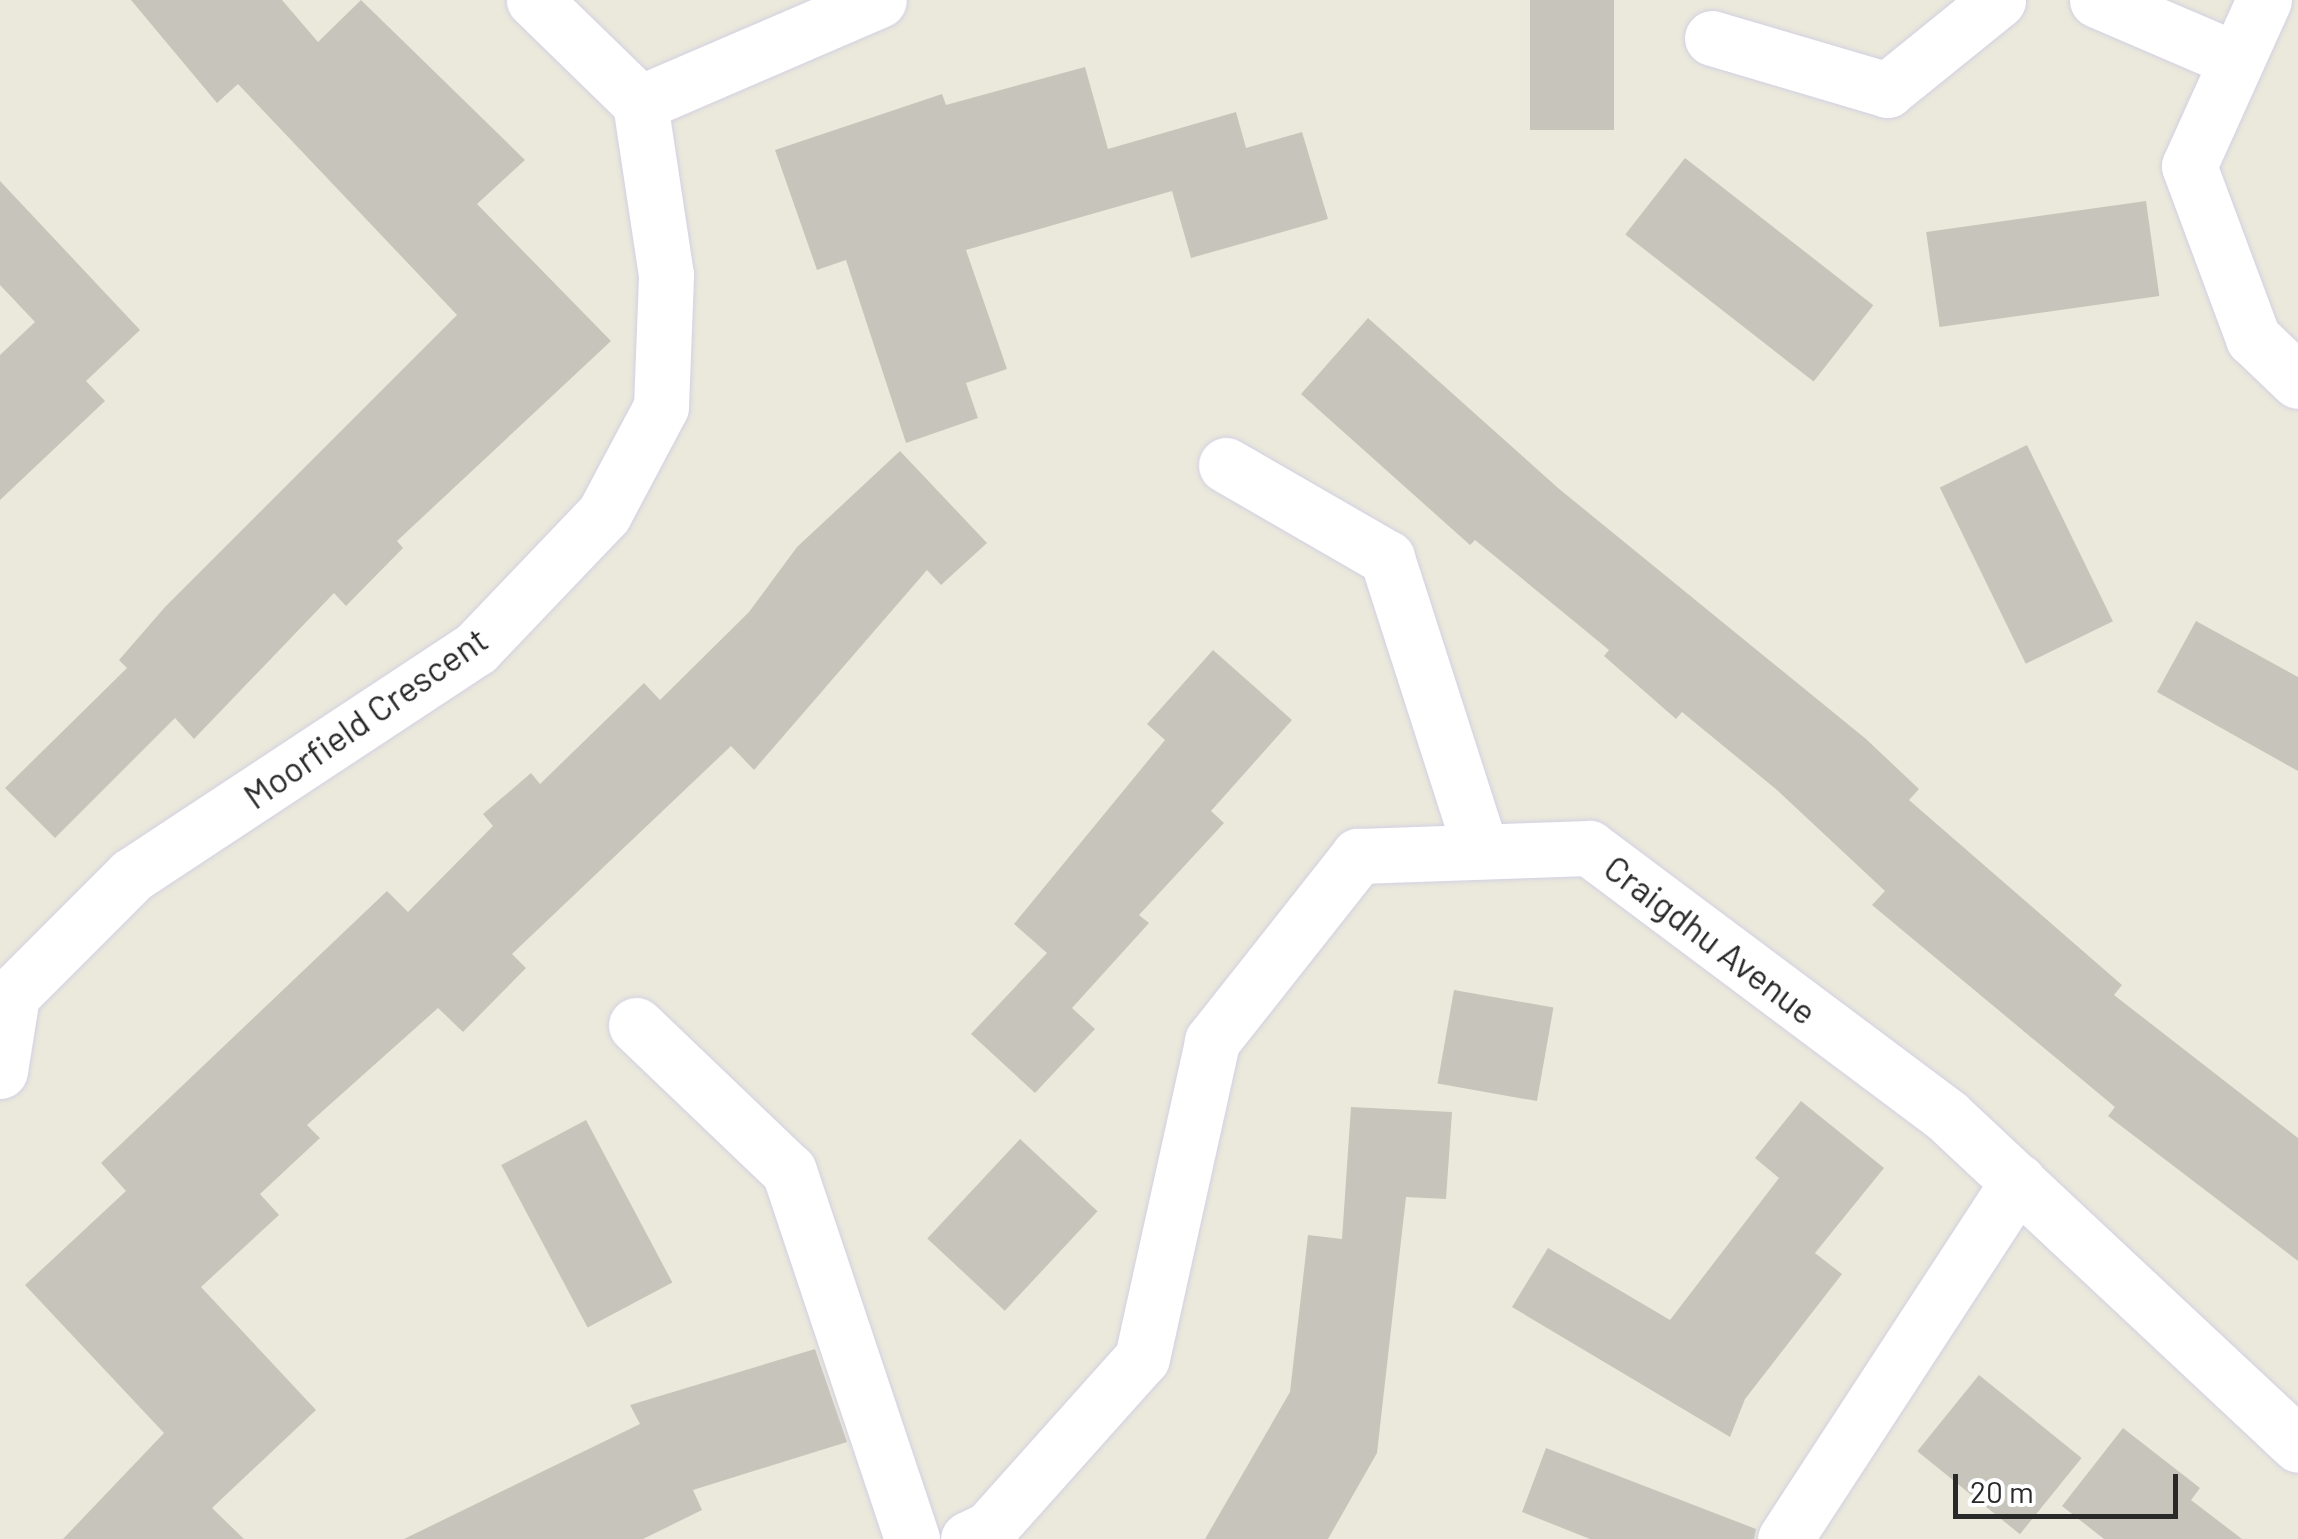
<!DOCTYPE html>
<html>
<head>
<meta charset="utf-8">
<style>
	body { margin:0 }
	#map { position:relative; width:2298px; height:1539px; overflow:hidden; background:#ebe9db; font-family:Barlow,sans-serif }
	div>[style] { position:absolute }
	.building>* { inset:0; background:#c7c5bb; transform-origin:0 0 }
	.roads { filter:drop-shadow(0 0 2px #d2d0e2) drop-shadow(0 0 2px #d2d0e2) }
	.minor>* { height:55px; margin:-27.5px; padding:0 27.5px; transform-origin:27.5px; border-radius:27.5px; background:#fff }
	span { translate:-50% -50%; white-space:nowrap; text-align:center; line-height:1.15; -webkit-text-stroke:10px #fff; paint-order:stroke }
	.street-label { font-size:35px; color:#292929 }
	.scale { position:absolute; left:1953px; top:1474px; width:225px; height:45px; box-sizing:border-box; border:5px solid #292929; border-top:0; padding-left:12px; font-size:30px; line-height:35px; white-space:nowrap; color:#292929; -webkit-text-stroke:8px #fff; paint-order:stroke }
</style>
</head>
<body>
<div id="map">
	<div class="building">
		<i style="clip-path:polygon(131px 0,282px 0,318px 42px,361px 0,525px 160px,477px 204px,611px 341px,397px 541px,403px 548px,346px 606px,334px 593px,194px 739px,175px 718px,55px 838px,5px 788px,127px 668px,119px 660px,165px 607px,457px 315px,238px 84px,217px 103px)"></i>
		<i style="left:1530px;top:0;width:84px;height:130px"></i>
		<i style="clip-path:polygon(1085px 67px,1108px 149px,1236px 112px,1246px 148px,1302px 132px,1328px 219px,1191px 258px,1172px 191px,966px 250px,1007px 369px,966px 383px,978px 418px,906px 443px,846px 260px,817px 270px,775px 150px,942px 94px,946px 105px)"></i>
		<i style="left:1685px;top:158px;width:239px;height:97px;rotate:38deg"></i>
		<i style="clip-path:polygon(0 181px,140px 330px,86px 381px,105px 401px,0 500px,0 355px,35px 322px,0 285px)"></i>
		<i style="left:2146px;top:201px;width:96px;height:222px;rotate:82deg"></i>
		<i style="clip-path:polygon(1368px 318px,1558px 488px,1866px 739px,1919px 789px,1909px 800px,2122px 985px,2114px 995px,2298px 1138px,2298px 1261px,2108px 1116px,2115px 1107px,1872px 905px,1885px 891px,1777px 790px,1682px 712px,1676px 719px,1604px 656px,1609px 650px,1475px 540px,1470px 545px,1301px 394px)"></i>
		<i style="left:2027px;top:445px;width:196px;height:97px;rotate:64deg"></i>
		<i style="clip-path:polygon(900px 451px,987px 543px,941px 585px,927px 570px,754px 770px,731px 746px,512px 954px,526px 968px,463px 1032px,438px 1008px,307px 1125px,320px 1138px,260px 1194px,279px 1215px,201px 1287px,316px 1410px,212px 1508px,244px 1539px,63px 1539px,164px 1433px,25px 1285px,126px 1191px,101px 1163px,387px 891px,408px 912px,493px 826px,483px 814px,531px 773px,540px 784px,644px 683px,660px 700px,749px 612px,797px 547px)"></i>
		<i style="clip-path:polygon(2196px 621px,2298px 677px,2298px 771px,2157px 692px)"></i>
		<i style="clip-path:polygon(1213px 650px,1292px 720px,1211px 811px,1224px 823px,1139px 915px,1149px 923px,1072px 1008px,1095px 1029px,1035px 1093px,971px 1034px,1047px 953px,1014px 924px,1165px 740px,1147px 724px)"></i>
		<i style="left:1454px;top:990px;width:101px;height:95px;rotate:10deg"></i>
		<i style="clip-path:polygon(1801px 1101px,1884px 1168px,1815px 1253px,1842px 1274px,1745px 1399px,1730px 1437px,1512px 1307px,1548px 1248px,1670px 1320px,1779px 1178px,1755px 1158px)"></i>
		<i style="clip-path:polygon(1351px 1107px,1452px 1112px,1446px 1199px,1406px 1197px,1377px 1453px,1328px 1539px,1205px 1539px,1290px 1392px,1308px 1235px,1342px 1239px)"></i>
		<i style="left:586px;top:1120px;width:184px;height:96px;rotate:62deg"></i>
		<i style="left:1020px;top:1139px;width:106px;height:136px;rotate:43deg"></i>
		<i style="clip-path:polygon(815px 1349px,847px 1442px,693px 1490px,702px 1510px,643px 1539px,404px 1539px,640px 1424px,630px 1405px)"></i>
		<i style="left:1979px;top:1375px;width:132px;height:98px;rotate:39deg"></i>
		<i style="clip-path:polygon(2123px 1428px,2200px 1488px,2191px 1500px,2242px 1539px,2104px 1539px,2062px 1506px)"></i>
		<i style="clip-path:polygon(1546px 1448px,1756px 1529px,1754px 1539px,1590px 1539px,1522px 1512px)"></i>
	</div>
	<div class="roads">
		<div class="minor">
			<i style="left:2097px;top:0;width:152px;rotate:23.2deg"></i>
			<i style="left:2264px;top:0;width:182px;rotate:114.3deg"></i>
			<i style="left:2189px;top:166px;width:184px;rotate:69.6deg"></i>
			<i style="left:2253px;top:338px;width:62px;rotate:43.7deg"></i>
			<i style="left:1712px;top:38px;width:183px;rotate:16.5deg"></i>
			<i style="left:1887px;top:90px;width:143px;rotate:-39deg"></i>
			<i style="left:640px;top:103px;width:260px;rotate:-23.3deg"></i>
			<i style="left:1226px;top:465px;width:186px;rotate:30deg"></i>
			<i style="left:1387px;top:558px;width:308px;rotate:72.2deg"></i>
			<i style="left:12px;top:995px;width:170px;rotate:-45deg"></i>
			<i style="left:132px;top:875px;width:412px;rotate:-33.4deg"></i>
			<i style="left:476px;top:648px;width:185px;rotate:-46.3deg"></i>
			<i style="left:604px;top:514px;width:121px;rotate:-62deg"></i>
			<i style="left:661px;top:407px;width:132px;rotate:-87.8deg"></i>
			<i style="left:666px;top:275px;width:174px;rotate:-98.6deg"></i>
			<i style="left:640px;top:103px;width:148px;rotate:-135.8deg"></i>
			<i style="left:636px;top:1025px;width:211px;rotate:43.7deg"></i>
			<i style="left:789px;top:1171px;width:388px;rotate:71.5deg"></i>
			<i style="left:0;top:1071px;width:77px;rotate:-81deg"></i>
			<i style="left:968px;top:1539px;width:23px;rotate:-25deg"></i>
			<i style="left:989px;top:1529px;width:229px;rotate:-48.2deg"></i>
			<i style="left:1142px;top:1358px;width:325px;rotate:-77.5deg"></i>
			<i style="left:1212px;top:1041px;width:236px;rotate:-51.7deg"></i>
			<i style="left:1358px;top:856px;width:231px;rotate:-2deg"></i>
			<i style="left:1589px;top:848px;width:447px;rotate:36.8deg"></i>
			<i style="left:1947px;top:1116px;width:481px;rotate:43.1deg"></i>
			<i style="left:1785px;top:1539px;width:427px;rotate:-56.9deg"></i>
		</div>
	</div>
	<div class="street-label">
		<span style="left:365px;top:717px;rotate:-35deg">Moorfield Crescent</span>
		<span style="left:1711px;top:939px;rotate:37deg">Craigdhu Avenue</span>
	</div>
	<div class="scale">20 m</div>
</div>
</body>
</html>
